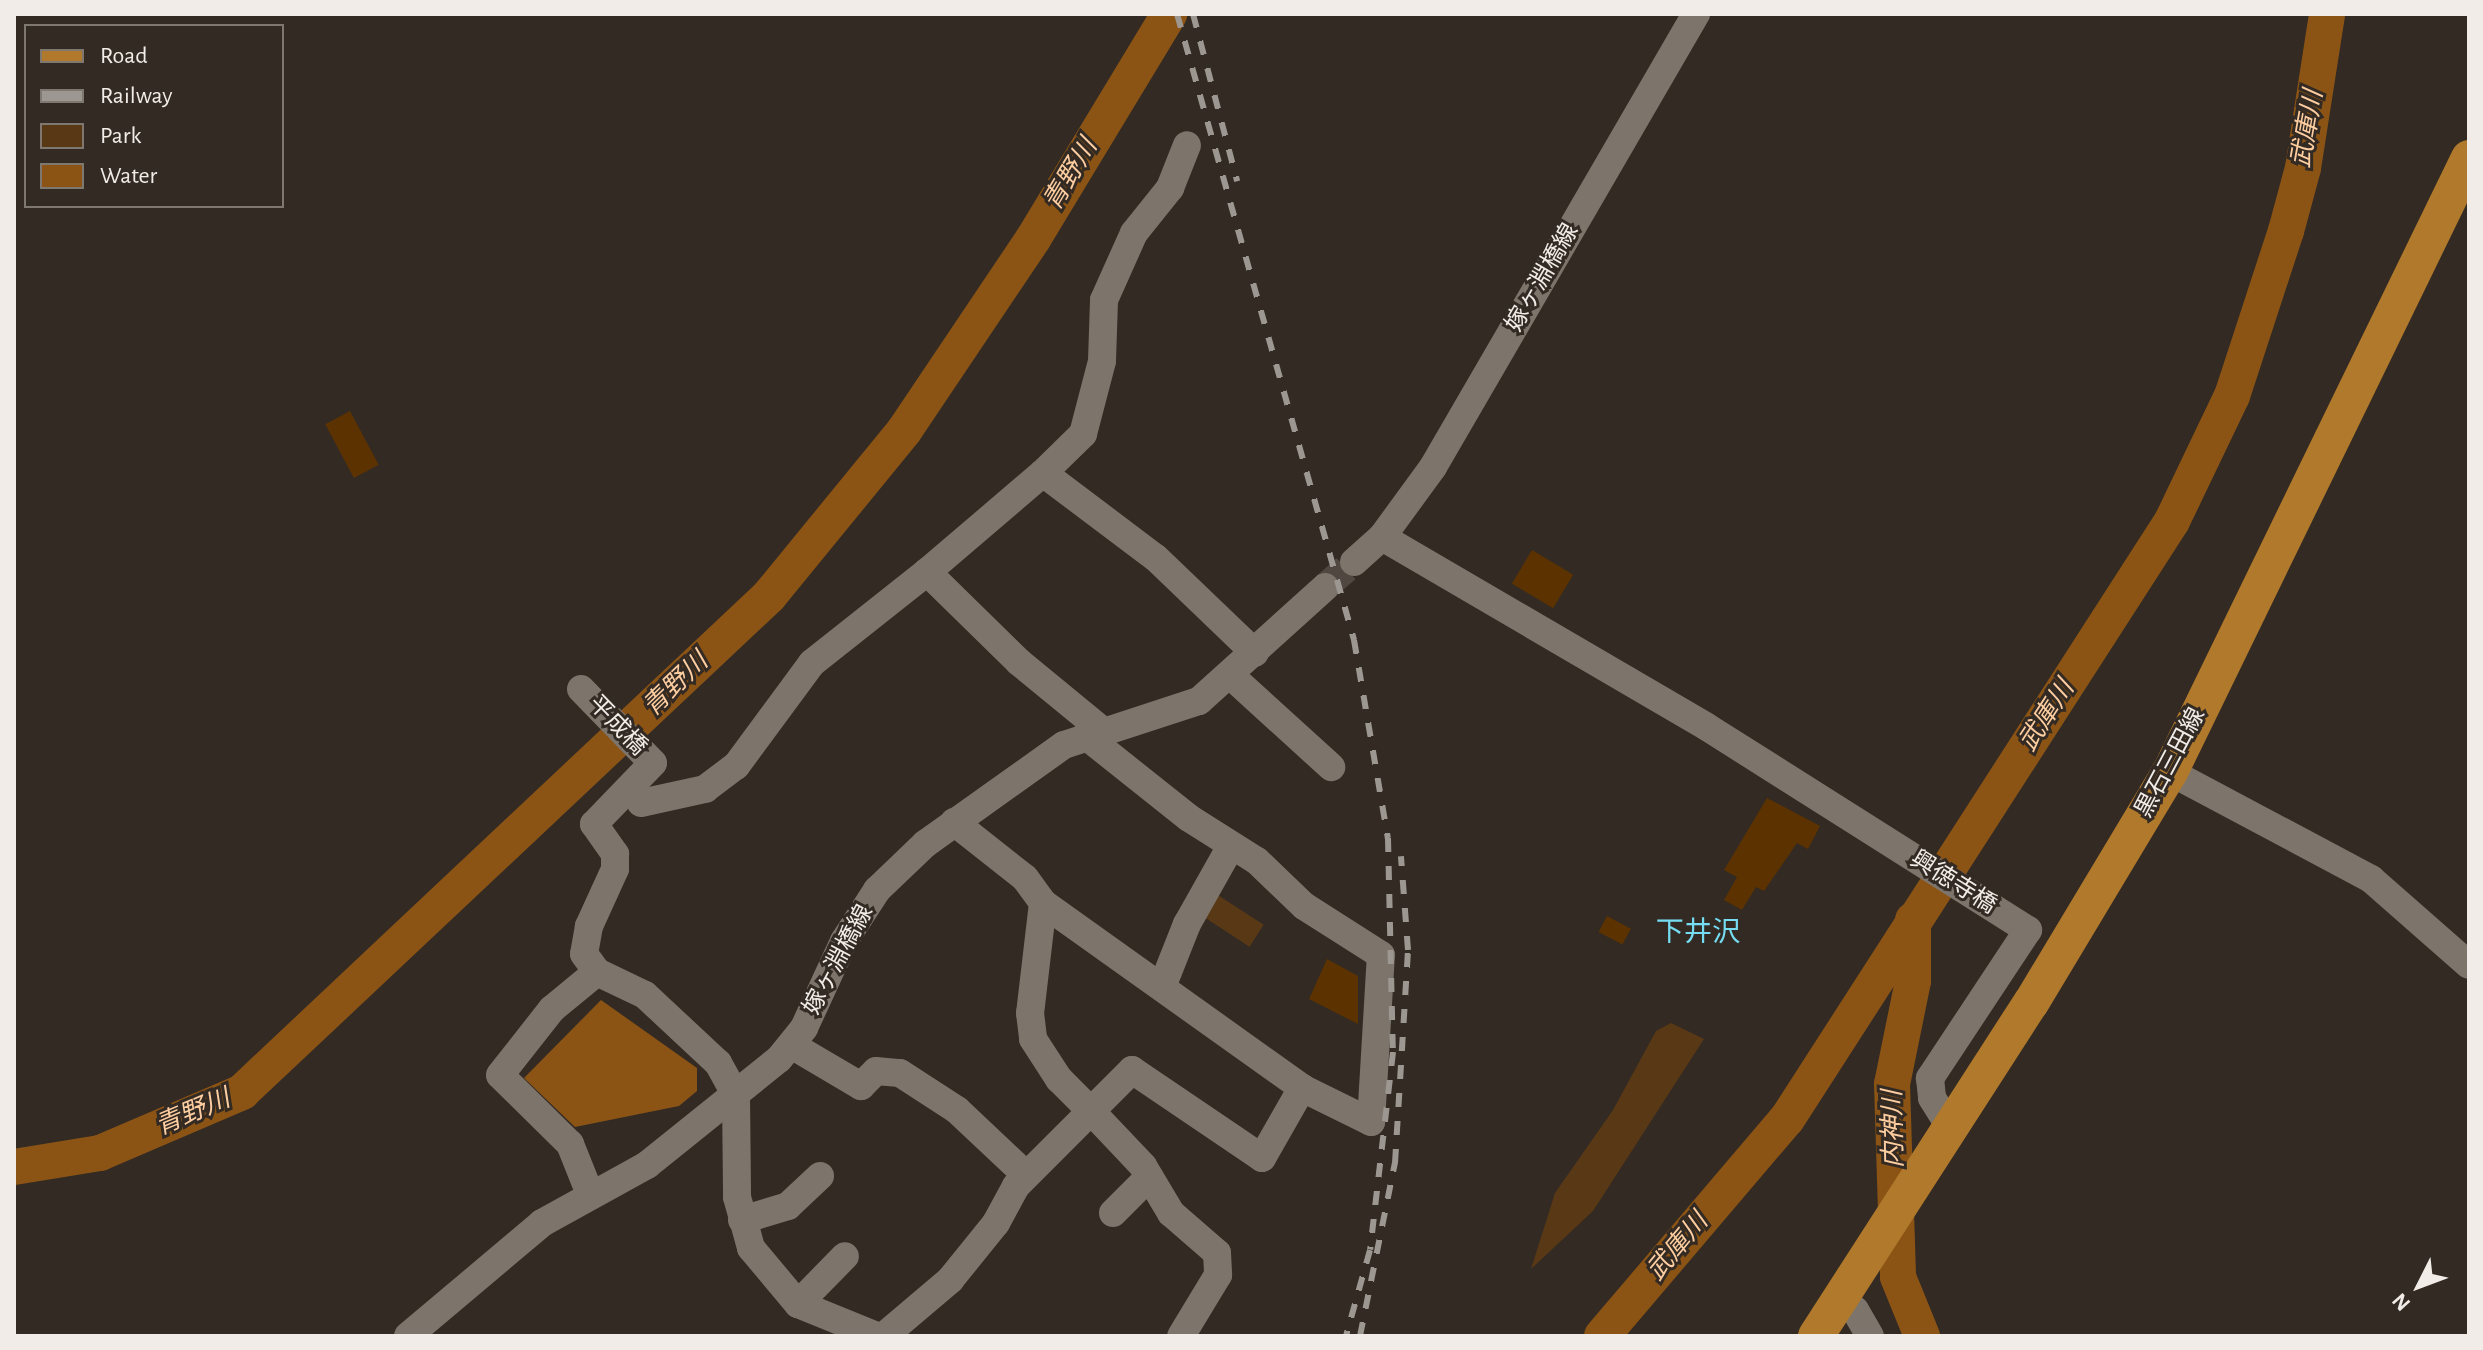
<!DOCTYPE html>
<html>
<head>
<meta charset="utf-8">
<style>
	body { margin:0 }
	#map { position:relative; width:2483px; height:1350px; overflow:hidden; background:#322a23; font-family:"Alegreya Sans","Noto Sans JP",sans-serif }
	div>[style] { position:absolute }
	.green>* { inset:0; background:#593815; transform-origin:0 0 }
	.water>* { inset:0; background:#8b5415 }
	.river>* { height:36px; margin:-18px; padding:0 18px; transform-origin:18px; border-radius:18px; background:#8b5415 }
	.building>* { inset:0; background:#5c3300; transform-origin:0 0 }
	.minor-tunnel>* { height:28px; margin-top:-14px; transform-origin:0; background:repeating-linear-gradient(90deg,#4f4740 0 28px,transparent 0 42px) }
	.minor>* { height:28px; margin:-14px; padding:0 14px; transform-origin:14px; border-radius:14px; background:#7d746c }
	.major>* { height:36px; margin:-18px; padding:0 18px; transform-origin:18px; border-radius:18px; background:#b0792b }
	.rail>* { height:6px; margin-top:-3px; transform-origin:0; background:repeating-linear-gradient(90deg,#9d9791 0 14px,transparent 0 28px) }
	span { translate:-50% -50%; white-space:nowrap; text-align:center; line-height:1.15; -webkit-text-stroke:6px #322a23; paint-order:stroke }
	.street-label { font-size:24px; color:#f1ece7 }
	.water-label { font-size:26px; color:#fecea1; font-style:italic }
	.quarter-label { font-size:28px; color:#76dcf2 }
	.frame { position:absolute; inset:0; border:16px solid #f1ece7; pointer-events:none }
	.legend { position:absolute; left:24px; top:24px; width:260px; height:184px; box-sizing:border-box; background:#322a23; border:2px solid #7e7871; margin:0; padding:10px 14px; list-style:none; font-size:24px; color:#f1ece7 }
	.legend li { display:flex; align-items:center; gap:16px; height:40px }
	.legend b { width:40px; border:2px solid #7e7871 }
	.north { position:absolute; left:2379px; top:1246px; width:80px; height:80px; -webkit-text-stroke:6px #322a23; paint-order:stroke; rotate:228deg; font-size:22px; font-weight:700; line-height:32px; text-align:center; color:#f1ece7 }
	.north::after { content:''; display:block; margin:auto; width:28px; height:36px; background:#f1ece7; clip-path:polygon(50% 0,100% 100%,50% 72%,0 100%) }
</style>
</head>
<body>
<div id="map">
	<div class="green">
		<i style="left:1210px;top:890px;width:64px;height:26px;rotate:33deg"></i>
		<i style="clip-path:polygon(1671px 1023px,1704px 1039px,1593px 1211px,1531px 1269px,1555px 1193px,1613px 1110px,1656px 1031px)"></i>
	</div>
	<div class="water">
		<i style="clip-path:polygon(601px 1000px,697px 1068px,697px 1091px,679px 1106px,575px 1127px,524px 1078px)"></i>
	</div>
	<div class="river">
		<i style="left:1913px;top:920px;width:61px;rotate:90deg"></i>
		<i style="left:1913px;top:981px;width:105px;rotate:101.5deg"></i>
		<i style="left:1892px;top:1084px;width:193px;rotate:88.2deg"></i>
		<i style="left:1898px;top:1277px;width:64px;rotate:67.9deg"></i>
		<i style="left:14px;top:1167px;width:87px;rotate:-9.2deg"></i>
		<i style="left:100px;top:1153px;width:155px;rotate:-23.2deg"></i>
		<i style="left:242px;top:1092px;width:724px;rotate:-43.26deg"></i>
		<i style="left:769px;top:596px;width:213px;rotate:-50.7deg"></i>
		<i style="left:904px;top:431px;width:231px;rotate:-56.1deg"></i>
		<i style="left:1033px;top:239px;width:263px;rotate:-58.8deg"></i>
		<i style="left:1602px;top:1336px;width:285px;rotate:-49.6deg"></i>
		<i style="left:1787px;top:1119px;width:711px;rotate:-57.23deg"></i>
		<i style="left:2172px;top:521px;width:139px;rotate:-64.4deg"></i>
		<i style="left:2232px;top:396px;width:174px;rotate:-71.9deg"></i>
		<i style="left:2286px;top:231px;width:65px;rotate:-74.9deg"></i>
		<i style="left:2303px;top:168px;width:156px;rotate:-81.1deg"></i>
	</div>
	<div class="building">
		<i style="left:350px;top:411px;width:61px;height:28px;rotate:62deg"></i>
		<i style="left:1532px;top:550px;width:48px;height:39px;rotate:31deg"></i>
		<i style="clip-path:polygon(1767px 798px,1820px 826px,1808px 849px,1797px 843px,1764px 891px,1756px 887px,1742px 910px,1724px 900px,1737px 877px,1724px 870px)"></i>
		<i style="left:1607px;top:916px;width:27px;height:18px;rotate:28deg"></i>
		<i style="clip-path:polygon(1327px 959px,1358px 976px,1358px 1024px,1309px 999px)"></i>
	</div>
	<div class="minor-tunnel">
		<i style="left:1325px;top:587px;width:38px;rotate:-41deg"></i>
	</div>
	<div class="minor">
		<i style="left:1043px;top:473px;width:56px;rotate:-44.3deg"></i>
		<i style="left:1083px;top:434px;width:75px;rotate:-75.4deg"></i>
		<i style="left:1102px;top:361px;width:61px;rotate:-88.1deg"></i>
		<i style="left:1104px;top:300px;width:73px;rotate:-65.9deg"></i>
		<i style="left:1134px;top:233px;width:58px;rotate:-51.3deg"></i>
		<i style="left:1170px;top:188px;width:46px;rotate:-68.4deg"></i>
		<i style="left:1382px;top:537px;width:376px;rotate:30.3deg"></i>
		<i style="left:1707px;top:727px;width:380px;rotate:32.3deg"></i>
		<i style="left:2028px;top:930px;width:178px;rotate:123.5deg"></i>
		<i style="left:1930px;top:1078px;width:20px;rotate:84deg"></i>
		<i style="left:1932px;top:1098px;width:34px;rotate:58deg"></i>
		<i style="left:1354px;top:562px;width:38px;rotate:-42deg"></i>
		<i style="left:1382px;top:537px;width:87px;rotate:-53.9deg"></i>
		<i style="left:1433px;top:467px;width:524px;rotate:-59.86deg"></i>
		<i style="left:1230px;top:675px;width:137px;rotate:42.3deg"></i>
		<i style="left:581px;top:689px;width:103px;rotate:45.8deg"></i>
		<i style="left:653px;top:763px;width:85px;rotate:134deg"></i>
		<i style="left:594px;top:824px;width:37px;rotate:55deg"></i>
		<i style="left:615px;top:854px;width:15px;rotate:90deg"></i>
		<i style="left:615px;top:869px;width:63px;rotate:114.5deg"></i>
		<i style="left:589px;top:926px;width:28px;rotate:100deg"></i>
		<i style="left:584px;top:954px;width:22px;rotate:54deg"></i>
		<i style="left:597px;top:972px;width:53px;rotate:25.6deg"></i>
		<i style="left:645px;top:995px;width:100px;rotate:43deg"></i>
		<i style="left:718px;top:1063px;width:37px;rotate:61deg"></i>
		<i style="left:736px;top:1095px;width:102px;rotate:89.4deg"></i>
		<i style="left:737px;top:1197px;width:53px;rotate:74.6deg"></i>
		<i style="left:751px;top:1248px;width:73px;rotate:50deg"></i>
		<i style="left:798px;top:1304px;width:85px;rotate:22.1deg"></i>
		<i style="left:1103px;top:731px;width:109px;rotate:-140.6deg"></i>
		<i style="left:1019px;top:662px;width:129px;rotate:-135.6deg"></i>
		<i style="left:927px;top:572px;width:153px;rotate:-40.5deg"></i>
		<i style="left:1043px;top:473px;width:141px;rotate:37deg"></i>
		<i style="left:1156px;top:558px;width:137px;rotate:43.8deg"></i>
		<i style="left:2170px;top:772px;width:228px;rotate:28deg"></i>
		<i style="left:2371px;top:879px;width:130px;rotate:41.3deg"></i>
		<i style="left:641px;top:803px;width:66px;rotate:-12.3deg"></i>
		<i style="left:705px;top:789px;width:39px;rotate:-37deg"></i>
		<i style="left:736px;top:766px;width:128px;rotate:-53.6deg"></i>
		<i style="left:812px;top:663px;width:147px;rotate:-38.4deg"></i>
		<i style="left:954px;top:822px;width:90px;rotate:38.3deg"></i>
		<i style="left:1025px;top:878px;width:31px;rotate:54deg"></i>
		<i style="left:1043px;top:903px;width:111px;rotate:96.7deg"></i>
		<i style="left:1030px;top:1013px;width:26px;rotate:83deg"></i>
		<i style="left:1033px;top:1039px;width:48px;rotate:57deg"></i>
		<i style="left:1059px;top:1079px;width:45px;rotate:45deg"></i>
		<i style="left:1091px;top:1111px;width:58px;rotate:-45deg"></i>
		<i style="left:1132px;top:1070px;width:157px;rotate:34.1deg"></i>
		<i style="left:1262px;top:1158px;width:81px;rotate:-60.3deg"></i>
		<i style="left:1043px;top:903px;width:318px;rotate:35.5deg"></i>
		<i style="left:1302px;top:1088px;width:77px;rotate:26.2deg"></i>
		<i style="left:1371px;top:1122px;width:167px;rotate:-86.6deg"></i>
		<i style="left:1381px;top:955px;width:91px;rotate:-147.5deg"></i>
		<i style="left:1304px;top:906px;width:65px;rotate:-136.2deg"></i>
		<i style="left:1257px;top:861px;width:80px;rotate:-147.7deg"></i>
		<i style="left:1189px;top:818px;width:132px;rotate:-141.5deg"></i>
		<i style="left:1162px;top:987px;width:68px;rotate:-68.4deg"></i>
		<i style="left:1187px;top:924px;width:90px;rotate:-60.6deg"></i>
		<i style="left:793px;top:1046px;width:79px;rotate:30.5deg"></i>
		<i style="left:861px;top:1086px;width:21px;rotate:-45deg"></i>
		<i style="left:876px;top:1071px;width:24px;rotate:5deg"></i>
		<i style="left:900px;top:1073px;width:68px;rotate:33deg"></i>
		<i style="left:957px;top:1110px;width:95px;rotate:43.3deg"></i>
		<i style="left:590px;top:1194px;width:54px;rotate:-111.8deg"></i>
		<i style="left:570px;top:1144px;width:98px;rotate:-135.4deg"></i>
		<i style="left:500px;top:1075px;width:84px;rotate:-51.8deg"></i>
		<i style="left:552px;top:1009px;width:58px;rotate:-39.4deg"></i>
		<i style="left:1113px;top:1213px;width:51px;rotate:-45deg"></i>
		<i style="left:742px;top:1220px;width:48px;rotate:-16.9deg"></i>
		<i style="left:788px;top:1206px;width:44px;rotate:-43.2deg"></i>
		<i style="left:1840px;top:1301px;width:17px;rotate:31deg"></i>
		<i style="left:1855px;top:1310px;width:30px;rotate:60deg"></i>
		<i style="left:798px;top:1304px;width:67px;rotate:-45.6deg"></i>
		<i style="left:408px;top:1336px;width:175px;rotate:-40.1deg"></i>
		<i style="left:542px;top:1223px;width:120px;rotate:-28.9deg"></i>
		<i style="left:647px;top:1165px;width:169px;rotate:-38.8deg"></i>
		<i style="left:779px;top:1059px;width:40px;rotate:-51deg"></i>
		<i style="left:804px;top:1028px;width:96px;rotate:-65.3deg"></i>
		<i style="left:844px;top:941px;width:61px;rotate:-57.1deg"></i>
		<i style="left:877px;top:890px;width:66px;rotate:-43.8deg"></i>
		<i style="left:925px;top:844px;width:171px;rotate:-35.5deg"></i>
		<i style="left:1064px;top:745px;width:142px;rotate:-18.1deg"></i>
		<i style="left:1199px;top:701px;width:170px;rotate:-42.1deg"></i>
		<i style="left:884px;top:1336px;width:87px;rotate:-40.3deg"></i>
		<i style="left:950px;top:1280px;width:73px;rotate:-51.1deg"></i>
		<i style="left:996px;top:1223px;width:42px;rotate:-61.6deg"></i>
		<i style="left:1016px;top:1186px;width:106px;rotate:-45deg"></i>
		<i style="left:1091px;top:1111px;width:76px;rotate:46.6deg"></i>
		<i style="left:1143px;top:1166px;width:55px;rotate:59.2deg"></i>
		<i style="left:1171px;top:1213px;width:61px;rotate:41deg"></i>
		<i style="left:1217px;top:1253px;width:22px;rotate:87deg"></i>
		<i style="left:1218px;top:1275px;width:71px;rotate:121.2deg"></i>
	</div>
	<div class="major">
		<i style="left:1816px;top:1336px;width:396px;rotate:-57.2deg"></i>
		<i style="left:2031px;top:1003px;width:270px;rotate:-59deg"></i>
		<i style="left:2170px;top:772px;width:683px;rotate:-64.04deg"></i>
	</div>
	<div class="rail">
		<i style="left:1177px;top:14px;width:651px;rotate:74.21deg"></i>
		<i style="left:1354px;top:640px;width:201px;rotate:80.3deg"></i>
		<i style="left:1388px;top:838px;width:214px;rotate:88.7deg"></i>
		<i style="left:1393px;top:1052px;width:199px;rotate:96.6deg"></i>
		<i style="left:1370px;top:1250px;width:89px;rotate:105.6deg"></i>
		<i style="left:1193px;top:14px;width:173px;rotate:75.2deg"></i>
		<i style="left:1360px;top:1336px;width:177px;rotate:-78.6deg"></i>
		<i style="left:1395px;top:1163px;width:213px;rotate:-86.5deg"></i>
		<i style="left:1408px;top:950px;width:94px;rotate:-94.3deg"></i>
	</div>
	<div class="street-label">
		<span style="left:1543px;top:278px;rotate:-60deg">嫁ヶ淵橋線</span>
		<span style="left:617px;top:726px;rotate:46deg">平成橋</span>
		<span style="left:2171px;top:763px;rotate:-62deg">黒石三田線</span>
		<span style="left:1953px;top:883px;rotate:32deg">興徳寺橋</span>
		<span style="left:839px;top:960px;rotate:-62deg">嫁ヶ淵橋線</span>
	</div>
	<div class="water-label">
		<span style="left:2308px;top:129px;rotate:-80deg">武庫川</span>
		<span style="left:1071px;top:175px;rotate:-59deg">青野川</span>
		<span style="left:676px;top:685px;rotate:-44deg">青野川</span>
		<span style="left:2047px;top:716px;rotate:-57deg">武庫川</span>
		<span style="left:193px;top:1113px;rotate:-23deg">青野川</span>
		<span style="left:1894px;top:1129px;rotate:-91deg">内神川</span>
		<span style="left:1678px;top:1247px;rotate:-50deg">武庫川</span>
	</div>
	<div class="quarter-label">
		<span style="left:1698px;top:933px">下井沢</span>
	</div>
	<div class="frame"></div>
	<ul class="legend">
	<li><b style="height:10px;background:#b0792b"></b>Road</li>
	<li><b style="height:10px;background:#9d9791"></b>Railway</li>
	<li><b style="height:22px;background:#593815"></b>Park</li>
	<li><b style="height:22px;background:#8b5415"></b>Water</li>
	</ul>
	<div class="north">N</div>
</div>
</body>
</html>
